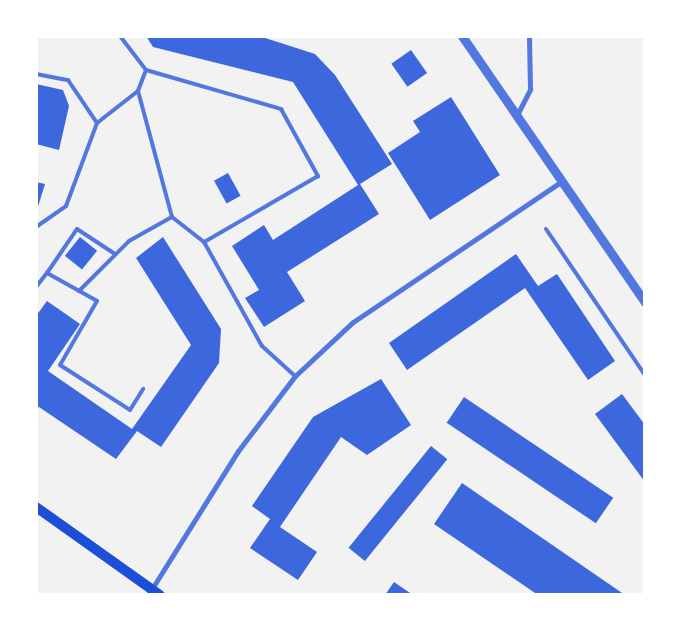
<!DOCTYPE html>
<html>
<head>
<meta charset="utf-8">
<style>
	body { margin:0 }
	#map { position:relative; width:681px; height:631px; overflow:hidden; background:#f2f2f2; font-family:"Roboto Serif",serif }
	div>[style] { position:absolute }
	.building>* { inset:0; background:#3d67dc; transform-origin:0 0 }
	.service>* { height:4px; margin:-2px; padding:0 2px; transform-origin:2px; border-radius:2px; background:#5277de }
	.minor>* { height:5px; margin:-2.5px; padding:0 2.5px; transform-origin:2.5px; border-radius:2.5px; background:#5277de }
	.tertiary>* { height:9px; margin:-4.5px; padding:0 4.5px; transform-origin:4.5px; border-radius:4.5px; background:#5277de }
	.secondary>* { height:10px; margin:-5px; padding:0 5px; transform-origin:5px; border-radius:5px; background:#1d4ed8 }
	span { translate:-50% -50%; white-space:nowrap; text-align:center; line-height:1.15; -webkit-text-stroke:5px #fff; paint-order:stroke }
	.frame { position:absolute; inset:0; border:38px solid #fff; pointer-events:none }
</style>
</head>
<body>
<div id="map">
	<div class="building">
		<i style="clip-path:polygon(146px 36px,259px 36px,315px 54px,335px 75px,392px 164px,360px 184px,379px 214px,287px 272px,305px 301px,264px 327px,245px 298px,259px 290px,232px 246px,264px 225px,273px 240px,358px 185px,293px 82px,153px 47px)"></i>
		<i style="left:411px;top:50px;width:28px;height:24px;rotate:55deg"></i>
		<i style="clip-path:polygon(36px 84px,63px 90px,69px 106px,59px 150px,36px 144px)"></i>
		<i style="clip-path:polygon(451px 97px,500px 175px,430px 220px,388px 153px,420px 132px,413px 121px)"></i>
		<i style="left:228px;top:173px;width:26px;height:16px;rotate:61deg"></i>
		<i style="clip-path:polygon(36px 182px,45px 184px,36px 213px)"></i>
		<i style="left:80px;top:237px;width:22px;height:24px;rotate:39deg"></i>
		<i style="clip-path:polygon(163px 237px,221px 329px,219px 363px,161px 447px,137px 431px,116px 459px,36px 405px,36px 316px,47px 301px,80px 324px,48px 371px,132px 429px,191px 345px,136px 258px)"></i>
		<i style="clip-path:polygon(516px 254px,538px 286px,557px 274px,615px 361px,588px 380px,525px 288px,407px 370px,389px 343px)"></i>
		<i style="clip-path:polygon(381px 379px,411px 425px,367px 455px,341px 437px,280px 527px,317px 552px,298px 580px,250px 548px,270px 519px,252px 506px,313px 417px)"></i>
		<i style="clip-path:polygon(622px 394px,645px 425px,645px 482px,595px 414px)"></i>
		<i style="left:464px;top:397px;width:180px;height:31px;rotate:34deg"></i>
		<i style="left:431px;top:446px;width:21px;height:131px;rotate:39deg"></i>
		<i style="clip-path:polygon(462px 483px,625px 595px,538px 595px,434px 524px)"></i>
		<i style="clip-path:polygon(394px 582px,413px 595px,385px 595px)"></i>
	</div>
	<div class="service">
		<i style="left:120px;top:36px;width:43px;rotate:52.6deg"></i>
		<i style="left:146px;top:70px;width:141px;rotate:16.1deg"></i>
		<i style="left:281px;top:109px;width:77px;rotate:61.1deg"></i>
		<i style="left:318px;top:176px;width:132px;rotate:149.9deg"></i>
		<i style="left:204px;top:242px;width:119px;rotate:60.9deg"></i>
		<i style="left:262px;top:346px;width:45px;rotate:42.3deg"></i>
		<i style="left:146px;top:70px;width:22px;rotate:111deg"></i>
		<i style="left:138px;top:91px;width:131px;rotate:74.9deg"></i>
		<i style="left:36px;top:74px;width:33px;rotate:11deg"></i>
		<i style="left:68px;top:80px;width:52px;rotate:56deg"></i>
		<i style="left:97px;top:123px;width:52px;rotate:-38deg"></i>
		<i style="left:36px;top:227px;width:37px;rotate:-35deg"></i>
		<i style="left:66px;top:206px;width:89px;rotate:-69.5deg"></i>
		<i style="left:546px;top:229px;width:176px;rotate:55.9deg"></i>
		<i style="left:47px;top:273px;width:53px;rotate:-55.7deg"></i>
		<i style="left:77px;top:229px;width:45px;rotate:33.3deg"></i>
		<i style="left:36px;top:287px;width:18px;rotate:-52deg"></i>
		<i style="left:47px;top:273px;width:57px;rotate:29.2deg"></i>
		<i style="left:97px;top:301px;width:74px;rotate:120deg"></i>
		<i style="left:60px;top:365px;width:83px;rotate:32.7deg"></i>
		<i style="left:130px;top:410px;width:25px;rotate:-58deg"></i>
		<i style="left:79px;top:291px;width:71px;rotate:-45deg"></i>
		<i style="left:129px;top:241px;width:49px;rotate:-29.2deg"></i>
		<i style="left:172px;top:217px;width:41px;rotate:38deg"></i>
	</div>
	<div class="minor">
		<i style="left:517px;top:115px;width:29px;rotate:-63deg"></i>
		<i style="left:530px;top:89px;width:53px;rotate:-91.1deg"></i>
		<i style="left:148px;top:595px;width:170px;rotate:-58deg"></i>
		<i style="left:238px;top:451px;width:94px;rotate:-52.8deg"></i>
		<i style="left:295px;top:376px;width:79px;rotate:-43deg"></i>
		<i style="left:353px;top:322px;width:252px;rotate:-34deg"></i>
	</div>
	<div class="tertiary">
		<i style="left:462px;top:36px;width:323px;rotate:55.5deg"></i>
	</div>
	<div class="secondary">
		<i style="left:36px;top:507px;width:152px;rotate:35.4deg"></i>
	</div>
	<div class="frame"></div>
</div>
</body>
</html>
